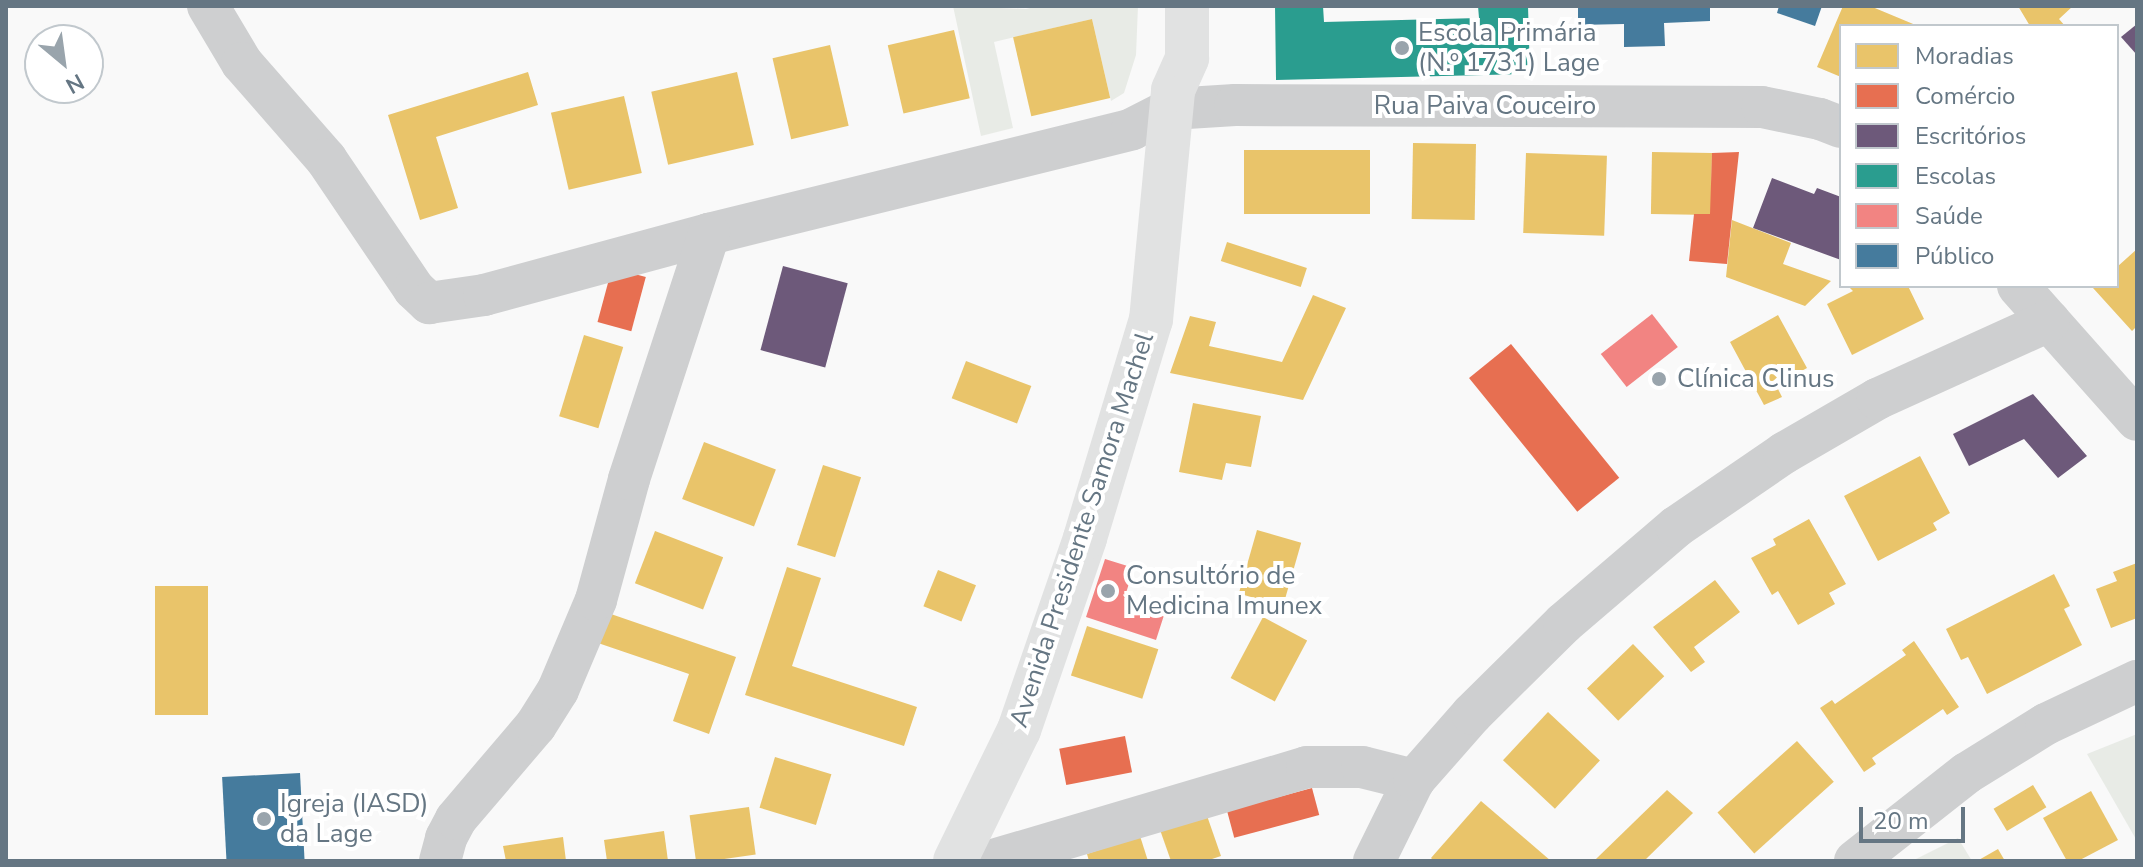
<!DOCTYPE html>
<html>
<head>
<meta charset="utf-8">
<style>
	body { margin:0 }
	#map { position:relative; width:2143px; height:867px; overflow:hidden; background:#f9f9f9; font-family:"Nunito Sans",sans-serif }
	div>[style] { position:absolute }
	.green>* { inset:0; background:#e8ebe6 }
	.homes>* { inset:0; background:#e9c46a; transform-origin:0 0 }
	.shops>* { inset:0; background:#e76f51; transform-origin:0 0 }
	.offices>* { inset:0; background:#6d597a; transform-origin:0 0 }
	.schools>* { inset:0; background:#2a9d8f }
	.health>* { inset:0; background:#f28482; transform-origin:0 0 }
	.public>* { inset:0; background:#457b9d; transform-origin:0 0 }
	.street>* { height:42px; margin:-21px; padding:0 21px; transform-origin:21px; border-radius:21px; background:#cecfd0 }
	.secondary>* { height:44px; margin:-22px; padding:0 22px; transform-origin:22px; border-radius:22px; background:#e1e2e2 }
	.dots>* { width:22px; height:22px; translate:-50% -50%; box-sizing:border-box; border:4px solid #fff; border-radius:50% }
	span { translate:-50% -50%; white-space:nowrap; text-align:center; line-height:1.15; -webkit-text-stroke:8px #fff; paint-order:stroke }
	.poi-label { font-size:26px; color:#657683 }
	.left { translate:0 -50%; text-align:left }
	.street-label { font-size:26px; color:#657683 }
	.frame { position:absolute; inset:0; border:8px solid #657683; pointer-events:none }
	.legend { position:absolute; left:1839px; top:24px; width:280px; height:264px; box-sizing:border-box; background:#fff; border:2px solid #c1c8cd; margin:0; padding:10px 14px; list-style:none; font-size:24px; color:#657683 }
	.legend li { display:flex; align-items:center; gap:16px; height:40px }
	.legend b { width:40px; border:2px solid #c1c8cd }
	.north { position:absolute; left:24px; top:24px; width:80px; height:80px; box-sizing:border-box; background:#fff; border:2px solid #c1c8cd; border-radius:50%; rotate:151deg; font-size:22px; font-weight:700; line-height:32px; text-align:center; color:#657683 }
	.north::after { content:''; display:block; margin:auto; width:28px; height:36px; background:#99a4ac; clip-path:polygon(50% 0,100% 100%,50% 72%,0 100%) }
	.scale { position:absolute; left:1859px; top:807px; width:106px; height:36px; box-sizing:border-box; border:4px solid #657683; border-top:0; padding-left:10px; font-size:24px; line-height:28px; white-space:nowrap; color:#657683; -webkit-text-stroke:6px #fff; paint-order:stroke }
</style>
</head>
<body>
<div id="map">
	<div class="green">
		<i style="clip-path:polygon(953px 6px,1026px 9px,1039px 6px,1138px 6px,1136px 55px,1124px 93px,1111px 101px,1092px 19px,994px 42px,1013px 128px,981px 136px)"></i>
		<i style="clip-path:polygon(2137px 734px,2137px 841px,2087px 754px)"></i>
		<i style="clip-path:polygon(1958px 838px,1972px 861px,1912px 861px)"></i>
	</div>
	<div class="homes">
		<i style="clip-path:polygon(1843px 6px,1870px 6px,1918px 26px,1841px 26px,1841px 77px,1817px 67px)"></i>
		<i style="clip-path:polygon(2018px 6px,2073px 6px,2059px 19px,2065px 26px,2030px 26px)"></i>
		<i style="left:1092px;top:19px;width:81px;height:81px;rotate:77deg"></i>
		<i style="left:954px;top:30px;width:70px;height:68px;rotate:77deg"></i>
		<i style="left:830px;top:45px;width:83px;height:59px;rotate:77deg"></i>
		<i style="clip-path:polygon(528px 72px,538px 105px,436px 137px,458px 208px,420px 220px,388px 115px)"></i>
		<i style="left:737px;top:72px;width:75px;height:88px;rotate:77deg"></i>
		<i style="left:624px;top:96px;width:79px;height:75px;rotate:77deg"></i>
		<i style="left:1413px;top:143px;width:63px;height:76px;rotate:1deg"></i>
		<i style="left:1244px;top:150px;width:126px;height:64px"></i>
		<i style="left:1652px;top:152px;width:60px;height:62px;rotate:1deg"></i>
		<i style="left:1526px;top:153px;width:81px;height:80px;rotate:2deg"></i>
		<i style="clip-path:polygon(1732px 220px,1791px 243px,1783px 264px,1831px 281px,1805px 306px,1726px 277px)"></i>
		<i style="left:1227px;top:242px;width:84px;height:20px;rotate:18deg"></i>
		<i style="clip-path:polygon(2137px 249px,2137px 326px,2132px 331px,2093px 288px,2117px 286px,2117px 267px)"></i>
		<i style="clip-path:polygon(1848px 286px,1908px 286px,1924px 319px,1852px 355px,1827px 304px,1853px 291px)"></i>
		<i style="clip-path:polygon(1313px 295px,1346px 308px,1303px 400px,1170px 373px,1190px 316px,1216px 322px,1209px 346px,1282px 362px)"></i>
		<i style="clip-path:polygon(1778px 315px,1807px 368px,1776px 385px,1782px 397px,1764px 405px,1730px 342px)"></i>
		<i style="left:584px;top:335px;width:41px;height:85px;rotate:17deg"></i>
		<i style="left:966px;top:361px;width:70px;height:40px;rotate:21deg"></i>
		<i style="clip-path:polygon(1193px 403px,1261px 416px,1251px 467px,1226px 463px,1222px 480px,1179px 472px)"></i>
		<i style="left:704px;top:442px;width:77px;height:61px;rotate:21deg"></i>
		<i style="clip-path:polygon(1920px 456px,1950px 513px,1933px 523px,1937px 530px,1878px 561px,1844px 496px)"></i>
		<i style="left:823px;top:465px;width:40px;height:84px;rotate:18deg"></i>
		<i style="clip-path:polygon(1809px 519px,1846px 584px,1829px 593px,1835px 604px,1798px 625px,1778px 591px,1772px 595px,1751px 558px,1776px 545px,1773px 539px)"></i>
		<i style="left:1257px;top:530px;width:46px;height:66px;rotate:16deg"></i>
		<i style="left:655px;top:531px;width:73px;height:56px;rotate:21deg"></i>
		<i style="clip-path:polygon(2137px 563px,2137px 618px,2111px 628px,2096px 589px,2117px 581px,2113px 572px)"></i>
		<i style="clip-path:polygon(787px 567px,821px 578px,792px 666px,917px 707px,904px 746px,745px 695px)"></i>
		<i style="left:938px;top:570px;width:41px;height:39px;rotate:22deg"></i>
		<i style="clip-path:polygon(2054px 574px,2070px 606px,2064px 609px,2082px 645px,1987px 694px,1968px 657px,1961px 660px,1946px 629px)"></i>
		<i style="clip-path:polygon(1715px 580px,1740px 612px,1694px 647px,1705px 662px,1691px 672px,1653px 627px)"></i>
		<i style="left:155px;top:586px;width:53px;height:129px"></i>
		<i style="clip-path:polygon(608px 613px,736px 657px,709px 734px,673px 721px,689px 674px,598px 643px)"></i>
		<i style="left:1263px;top:617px;width:50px;height:69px;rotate:28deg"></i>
		<i style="left:1087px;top:626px;width:75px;height:52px;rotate:18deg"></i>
		<i style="clip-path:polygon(1914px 641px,1959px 707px,1947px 715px,1943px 709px,1872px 758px,1876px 764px,1864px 772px,1820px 708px,1832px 700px,1835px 704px,1906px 655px,1902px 650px)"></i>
		<i style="left:1633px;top:644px;width:45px;height:64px;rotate:46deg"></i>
		<i style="left:1548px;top:712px;width:71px;height:66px;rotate:43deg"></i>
		<i style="left:1797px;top:741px;width:55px;height:107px;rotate:48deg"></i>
		<i style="left:775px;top:757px;width:59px;height:53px;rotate:17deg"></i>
		<i style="left:2033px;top:785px;width:26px;height:46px;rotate:59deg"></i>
		<i style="clip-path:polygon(1667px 790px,1693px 813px,1644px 861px,1596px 859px)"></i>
		<i style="clip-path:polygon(2091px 791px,2118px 840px,2078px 861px,2067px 861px,2043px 818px)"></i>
		<i style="clip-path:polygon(1481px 801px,1551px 861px,1434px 861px,1431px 858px)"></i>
		<i style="left:749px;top:807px;width:48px;height:60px;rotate:82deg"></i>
		<i style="clip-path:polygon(1205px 810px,1221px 856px,1206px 861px,1171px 861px,1159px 827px)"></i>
		<i style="clip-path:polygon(664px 831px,668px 861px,607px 861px,604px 840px)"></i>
		<i style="clip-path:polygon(1140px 836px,1148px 861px,1089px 861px,1087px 854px)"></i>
		<i style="clip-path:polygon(563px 837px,566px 861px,506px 861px,503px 846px)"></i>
		<i style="clip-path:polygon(1998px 849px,2005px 861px,1977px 861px)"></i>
	</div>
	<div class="shops">
		<i style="clip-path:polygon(1739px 152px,1727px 264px,1689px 261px,1694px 214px,1710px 214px,1712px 153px)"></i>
		<i style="left:612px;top:268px;width:35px;height:56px;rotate:15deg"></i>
		<i style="left:1511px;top:344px;width:172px;height:54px;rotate:51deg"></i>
		<i style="left:1125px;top:736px;width:37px;height:67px;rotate:79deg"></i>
		<i style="left:1312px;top:788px;width:28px;height:88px;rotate:75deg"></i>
	</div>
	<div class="offices">
		<i style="clip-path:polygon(2137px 24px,2137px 55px,2121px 37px)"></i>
		<i style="clip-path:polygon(1772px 178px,1814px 194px,1817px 188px,1841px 197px,1841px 260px,1753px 228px)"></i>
		<i style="left:783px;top:266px;width:67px;height:87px;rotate:15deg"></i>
		<i style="clip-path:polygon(2033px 394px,2087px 456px,2058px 478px,2024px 439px,1969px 466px,1953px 434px)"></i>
	</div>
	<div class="schools">
		<i style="clip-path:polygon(1275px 6px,1323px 6px,1324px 22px,1479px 18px,1478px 6px,1528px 6px,1530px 74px,1276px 80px)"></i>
	</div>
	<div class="health">
		<i style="left:1652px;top:314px;width:42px;height:65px;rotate:52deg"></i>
		<i style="clip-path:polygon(1105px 559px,1134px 568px,1125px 596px,1166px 609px,1156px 640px,1086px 617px)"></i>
	</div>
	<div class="public">
		<i style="clip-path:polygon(1578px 6px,1710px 6px,1710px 21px,1664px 23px,1665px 46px,1624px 47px,1624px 24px,1578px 25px)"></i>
		<i style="clip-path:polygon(1779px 6px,1822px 6px,1815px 26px,1777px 13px)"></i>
		<i style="left:300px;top:773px;width:88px;height:78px;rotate:87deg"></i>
	</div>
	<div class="street">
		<i style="left:208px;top:6px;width:66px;rotate:59.2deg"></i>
		<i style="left:242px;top:63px;width:128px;rotate:48.8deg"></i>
		<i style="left:326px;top:159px;width:157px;rotate:55.9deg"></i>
		<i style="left:414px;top:289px;width:21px;rotate:43deg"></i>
		<i style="left:429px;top:303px;width:56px;rotate:-8.3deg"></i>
		<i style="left:484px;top:295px;width:233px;rotate:-15.2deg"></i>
		<i style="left:709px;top:234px;width:436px;rotate:-13.9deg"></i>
		<i style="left:1132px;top:129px;width:44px;rotate:-27.1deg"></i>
		<i style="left:1171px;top:109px;width:64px;rotate:-3.6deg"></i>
		<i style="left:1235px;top:105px;width:527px;rotate:0.22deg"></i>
		<i style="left:1762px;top:107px;width:59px;rotate:11.7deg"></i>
		<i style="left:1820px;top:119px;width:22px;rotate:21deg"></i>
		<i style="left:2018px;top:286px;width:179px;rotate:48.4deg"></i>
		<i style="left:440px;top:861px;width:24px;rotate:-75deg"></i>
		<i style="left:446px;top:838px;width:21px;rotate:-62deg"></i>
		<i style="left:456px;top:819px;width:123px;rotate:-49.6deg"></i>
		<i style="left:536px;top:725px;width:41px;rotate:-57.8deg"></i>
		<i style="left:558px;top:690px;width:98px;rotate:-67.1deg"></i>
		<i style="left:596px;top:600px;width:125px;rotate:-74.7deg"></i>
		<i style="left:629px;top:479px;width:258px;rotate:-71.9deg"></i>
		<i style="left:990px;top:861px;width:331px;rotate:-16.5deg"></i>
		<i style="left:1307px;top:767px;width:55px"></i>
		<i style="left:1362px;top:767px;width:54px;rotate:14deg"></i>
		<i style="left:1374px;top:861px;width:90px;rotate:-63.7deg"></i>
		<i style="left:1414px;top:780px;width:88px;rotate:-48.7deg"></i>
		<i style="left:1472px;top:714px;width:129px;rotate:-44.7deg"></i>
		<i style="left:1564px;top:623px;width:148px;rotate:-40.6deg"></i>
		<i style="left:1676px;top:527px;width:131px;rotate:-34.4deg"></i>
		<i style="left:1784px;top:453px;width:108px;rotate:-30.1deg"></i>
		<i style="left:1877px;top:399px;width:189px;rotate:-24.4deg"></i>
		<i style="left:1855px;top:861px;width:142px;rotate:-38.2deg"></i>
		<i style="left:1967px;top:773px;width:93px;rotate:-31.8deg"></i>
		<i style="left:2046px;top:724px;width:101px;rotate:-25.3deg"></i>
	</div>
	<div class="secondary">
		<i style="left:955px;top:861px;width:146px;rotate:-64deg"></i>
		<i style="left:1019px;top:730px;width:203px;rotate:-71deg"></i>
		<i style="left:1085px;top:538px;width:228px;rotate:-73.2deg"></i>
		<i style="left:1151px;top:320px;width:231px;rotate:-84.5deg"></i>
		<i style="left:1173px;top:90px;width:35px;rotate:-66deg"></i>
		<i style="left:1187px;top:58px;width:52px;rotate:-90deg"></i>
	</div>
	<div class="dots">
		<i style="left:1402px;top:48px;background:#99a4ac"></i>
		<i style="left:1659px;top:379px;background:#99a4ac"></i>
		<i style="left:1108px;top:591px;background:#99a4ac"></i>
		<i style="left:264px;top:819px;background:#99a4ac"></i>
	</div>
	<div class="poi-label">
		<span class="left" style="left:1418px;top:48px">Escola Primária<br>(N.º 1731) Lage</span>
		<span class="left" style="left:1677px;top:379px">Clínica Clinus</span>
		<span class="left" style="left:1126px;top:591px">Consultório de<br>Medicina Imunex</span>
		<span class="left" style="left:280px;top:819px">Igreja (IASD)<br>da Lage</span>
	</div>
	<div class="street-label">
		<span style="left:1485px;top:106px">Rua Paiva Couceiro</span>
		<span style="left:1082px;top:530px;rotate:-72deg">Avenida Presidente Samora Machel</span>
	</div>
	<div class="frame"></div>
	<ul class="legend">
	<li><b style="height:22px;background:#e9c46a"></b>Moradias</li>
	<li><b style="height:22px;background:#e76f51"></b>Comércio</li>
	<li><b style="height:22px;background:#6d597a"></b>Escritórios</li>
	<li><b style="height:22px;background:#2a9d8f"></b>Escolas</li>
	<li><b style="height:22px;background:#f28482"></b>Saúde</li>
	<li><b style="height:22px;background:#457b9d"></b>Público</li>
	</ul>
	<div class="north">N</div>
	<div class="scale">20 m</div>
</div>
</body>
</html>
